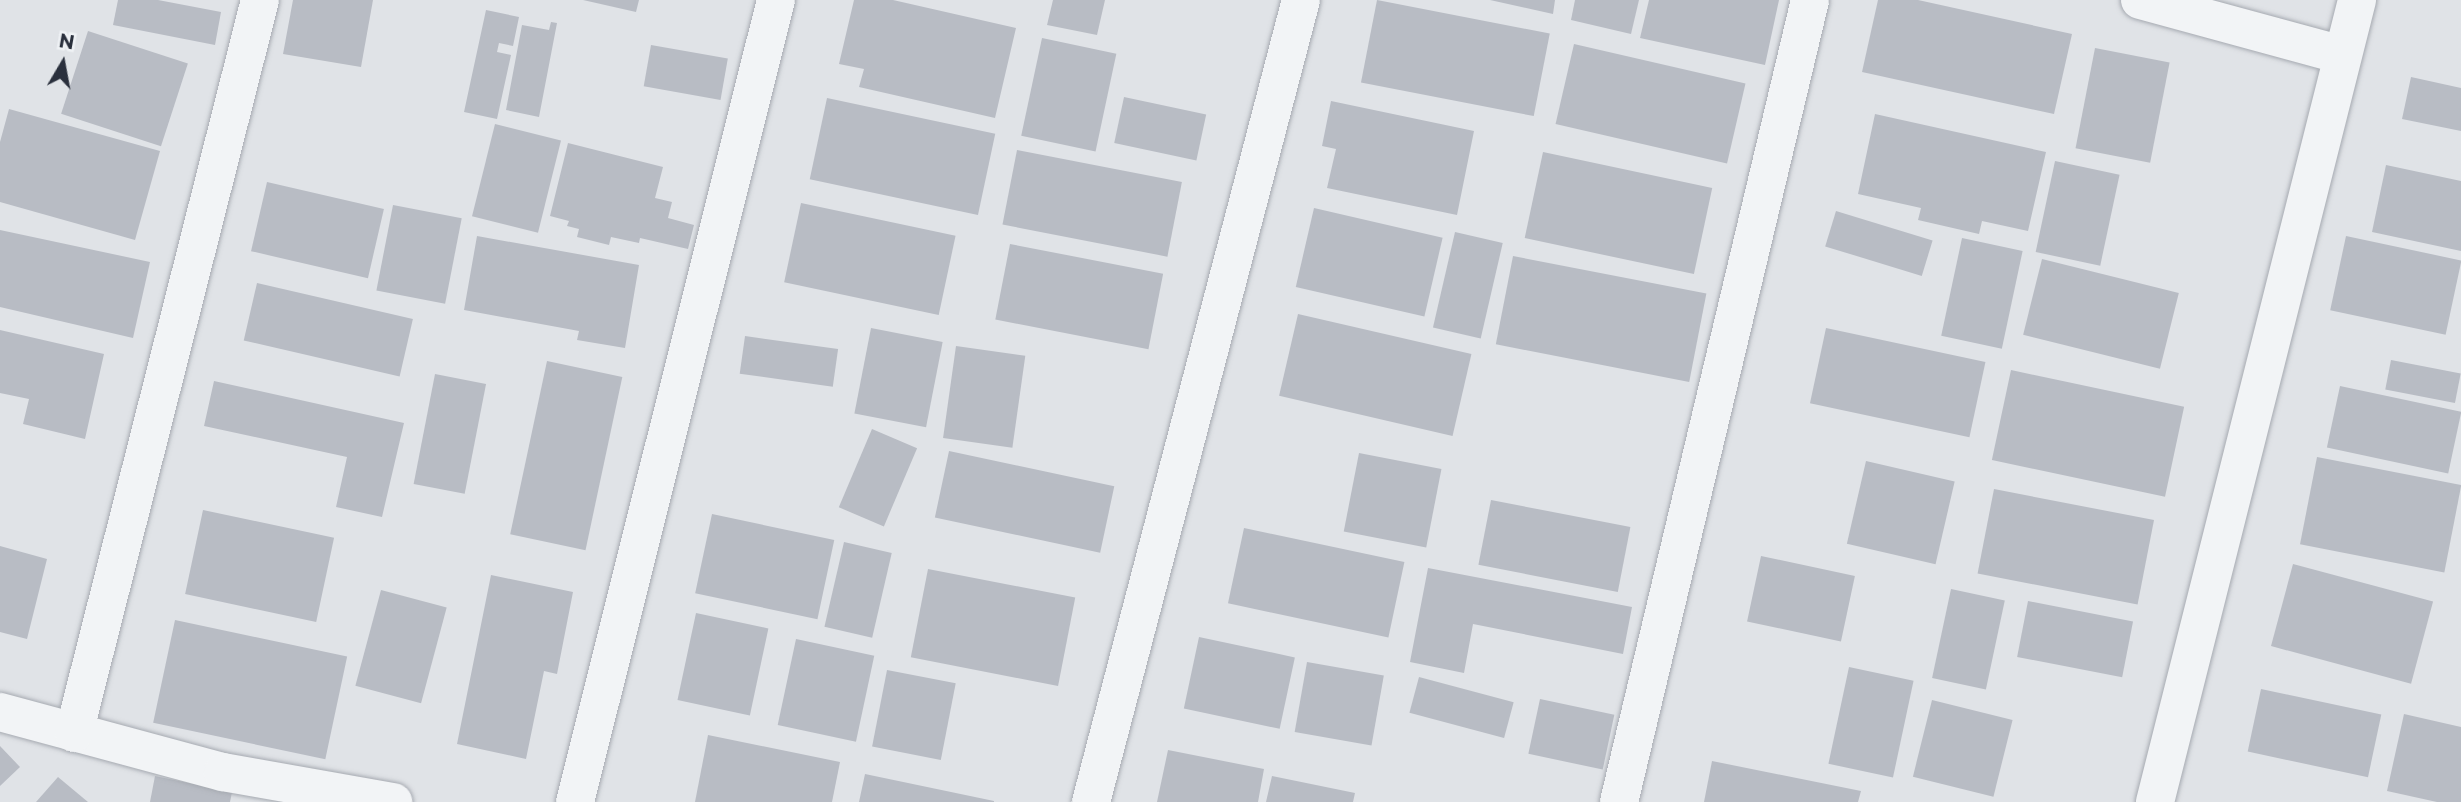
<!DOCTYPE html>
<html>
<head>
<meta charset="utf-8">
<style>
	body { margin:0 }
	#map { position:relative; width:2461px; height:802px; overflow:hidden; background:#e0e3e7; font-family:Montserrat,sans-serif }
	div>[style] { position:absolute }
	.building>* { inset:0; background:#b8bcc4; transform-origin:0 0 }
	.roads { filter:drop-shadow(0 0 2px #a6aab1) drop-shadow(0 0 2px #a6aab1) }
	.minor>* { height:38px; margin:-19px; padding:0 19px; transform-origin:19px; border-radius:19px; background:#f2f4f6 }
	span { translate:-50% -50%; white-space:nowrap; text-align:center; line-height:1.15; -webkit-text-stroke:5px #eff2f5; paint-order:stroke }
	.north { position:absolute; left:28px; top:28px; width:70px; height:70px; -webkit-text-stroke:5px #eff2f5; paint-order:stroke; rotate:10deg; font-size:19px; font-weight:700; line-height:28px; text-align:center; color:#2a303d }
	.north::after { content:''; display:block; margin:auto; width:24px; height:32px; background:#2a303d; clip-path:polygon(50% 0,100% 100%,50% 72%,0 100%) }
</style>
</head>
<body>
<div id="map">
	<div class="building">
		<i style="clip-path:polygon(118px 0,158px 0,221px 12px,215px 45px,113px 25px)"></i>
		<i style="clip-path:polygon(293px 0,373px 0,361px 67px,283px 54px)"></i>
		<i style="clip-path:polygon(583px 0,639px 0,636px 12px)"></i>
		<i style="clip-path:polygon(854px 0,893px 0,1016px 28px,995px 118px,859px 87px,864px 69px,839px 64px)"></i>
		<i style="clip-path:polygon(1053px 0,1105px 0,1097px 35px,1047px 25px)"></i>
		<i style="left:1377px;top:0;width:176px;height:84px;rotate:11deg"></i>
		<i style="clip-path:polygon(1490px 0,1555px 0,1553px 14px)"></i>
		<i style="clip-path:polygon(1575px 0,1639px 0,1631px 34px,1571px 20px)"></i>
		<i style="clip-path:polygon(1649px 0,1779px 0,1765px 65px,1640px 38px)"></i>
		<i style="clip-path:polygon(1878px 0,1918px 0,2072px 34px,2054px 114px,1862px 72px)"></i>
		<i style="clip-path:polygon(486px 10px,519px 17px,513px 46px,499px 43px,497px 52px,511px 55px,497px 119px,464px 112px)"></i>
		<i style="clip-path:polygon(551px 22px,557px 23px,539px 117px,506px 110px,522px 25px,549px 30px)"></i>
		<i style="left:88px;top:31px;width:105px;height:87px;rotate:18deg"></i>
		<i style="left:1042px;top:38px;width:76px;height:100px;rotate:12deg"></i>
		<i style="left:1574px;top:44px;width:176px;height:82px;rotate:13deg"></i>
		<i style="left:651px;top:45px;width:78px;height:42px;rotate:10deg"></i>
		<i style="left:2095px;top:48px;width:76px;height:102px;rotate:11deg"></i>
		<i style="clip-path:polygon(2411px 77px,2461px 88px,2461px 131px,2402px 119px)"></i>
		<i style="left:1124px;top:97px;width:84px;height:47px;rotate:12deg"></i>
		<i style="left:827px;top:98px;width:172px;height:83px;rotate:12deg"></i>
		<i style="clip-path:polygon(1331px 101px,1474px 131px,1457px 215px,1327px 188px,1336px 149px,1322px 146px)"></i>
		<i style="clip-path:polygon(9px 109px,160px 151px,135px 240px,0 202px,0 142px)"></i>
		<i style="clip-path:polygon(1875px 114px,2046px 152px,2028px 231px,1982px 221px,1979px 234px,1918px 220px,1921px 208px,1858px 194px)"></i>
		<i style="left:495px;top:124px;width:68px;height:95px;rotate:14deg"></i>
		<i style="clip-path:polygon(568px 143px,663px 167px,655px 198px,672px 202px,668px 218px,694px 225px,688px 249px,640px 238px,639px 243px,611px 237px,609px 245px,577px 237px,579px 229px,567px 226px,569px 221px,550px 216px)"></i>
		<i style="left:1017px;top:150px;width:168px;height:76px;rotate:11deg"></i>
		<i style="left:1543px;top:152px;width:173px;height:88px;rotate:12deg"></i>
		<i style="left:2055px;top:161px;width:66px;height:93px;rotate:12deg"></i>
		<i style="clip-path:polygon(2386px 165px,2461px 181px,2461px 251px,2372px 232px)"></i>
		<i style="left:267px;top:182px;width:120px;height:71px;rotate:13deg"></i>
		<i style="left:801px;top:203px;width:158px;height:81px;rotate:12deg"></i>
		<i style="left:393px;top:205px;width:70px;height:87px;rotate:11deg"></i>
		<i style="left:1314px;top:208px;width:132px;height:81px;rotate:13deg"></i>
		<i style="left:1836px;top:211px;width:101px;height:37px;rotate:17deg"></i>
		<i style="clip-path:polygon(0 230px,150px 262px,133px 338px,0 307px)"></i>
		<i style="left:1455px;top:232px;width:49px;height:98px;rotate:13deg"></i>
		<i style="clip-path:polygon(477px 236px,639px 265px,625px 348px,577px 340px,579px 331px,464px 310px)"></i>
		<i style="left:2346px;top:236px;width:118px;height:76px;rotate:12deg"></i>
		<i style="left:1962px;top:238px;width:62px;height:100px;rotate:12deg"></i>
		<i style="left:1010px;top:244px;width:156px;height:77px;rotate:11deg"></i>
		<i style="left:1513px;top:256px;width:197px;height:90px;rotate:11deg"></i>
		<i style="left:2042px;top:259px;width:141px;height:78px;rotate:14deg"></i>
		<i style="left:257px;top:283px;width:160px;height:59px;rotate:13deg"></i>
		<i style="left:1298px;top:314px;width:178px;height:84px;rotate:13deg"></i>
		<i style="left:871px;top:328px;width:73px;height:87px;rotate:11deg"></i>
		<i style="left:1826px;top:328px;width:163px;height:77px;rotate:12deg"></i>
		<i style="clip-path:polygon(0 330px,104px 354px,85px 439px,23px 424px,29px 399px,0 393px)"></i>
		<i style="left:745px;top:336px;width:94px;height:38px;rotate:8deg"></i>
		<i style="left:956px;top:346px;width:70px;height:93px;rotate:8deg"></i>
		<i style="left:2391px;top:360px;width:71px;height:30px;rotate:11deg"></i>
		<i style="left:547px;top:361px;width:77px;height:177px;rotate:12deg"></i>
		<i style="left:2011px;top:370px;width:177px;height:92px;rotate:12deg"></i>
		<i style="left:435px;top:374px;width:52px;height:112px;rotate:11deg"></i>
		<i style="clip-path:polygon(214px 381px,404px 423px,382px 517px,336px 507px,347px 457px,204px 426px)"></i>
		<i style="left:2340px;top:386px;width:124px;height:63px;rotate:12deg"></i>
		<i style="left:872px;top:429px;width:49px;height:85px;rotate:23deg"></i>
		<i style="left:949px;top:451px;width:169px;height:68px;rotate:12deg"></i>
		<i style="left:1359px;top:453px;width:84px;height:80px;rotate:11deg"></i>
		<i style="left:2317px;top:457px;width:147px;height:89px;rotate:11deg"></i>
		<i style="left:1866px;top:461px;width:91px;height:85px;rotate:13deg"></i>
		<i style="left:1994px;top:489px;width:163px;height:86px;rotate:11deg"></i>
		<i style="left:1491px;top:500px;width:142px;height:66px;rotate:11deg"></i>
		<i style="left:203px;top:510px;width:134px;height:86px;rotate:12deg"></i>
		<i style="left:712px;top:514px;width:125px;height:81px;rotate:12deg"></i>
		<i style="left:1244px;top:528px;width:164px;height:77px;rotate:12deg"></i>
		<i style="left:844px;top:542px;width:49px;height:87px;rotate:13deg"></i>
		<i style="clip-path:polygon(0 546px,47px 559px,27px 639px,0 632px)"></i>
		<i style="left:1761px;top:556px;width:96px;height:67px;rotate:12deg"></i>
		<i style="left:2293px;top:564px;width:145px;height:85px;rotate:15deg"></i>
		<i style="clip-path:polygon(1428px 568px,1632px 607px,1623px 654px,1473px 624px,1464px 673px,1410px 662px)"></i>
		<i style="left:928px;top:569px;width:150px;height:90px;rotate:11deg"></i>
		<i style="clip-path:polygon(491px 575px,573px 592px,557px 674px,544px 671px,526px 759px,457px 744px)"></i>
		<i style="left:1951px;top:589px;width:55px;height:91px;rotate:12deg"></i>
		<i style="left:381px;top:590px;width:68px;height:99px;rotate:15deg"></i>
		<i style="left:2028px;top:601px;width:107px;height:57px;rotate:11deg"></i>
		<i style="left:696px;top:613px;width:74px;height:89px;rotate:12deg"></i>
		<i style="left:175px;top:620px;width:176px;height:105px;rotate:12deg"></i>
		<i style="left:1199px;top:637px;width:98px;height:73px;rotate:12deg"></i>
		<i style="left:796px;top:639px;width:80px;height:88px;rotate:12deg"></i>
		<i style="left:1307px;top:662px;width:78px;height:71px;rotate:10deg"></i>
		<i style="left:1849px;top:667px;width:66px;height:99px;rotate:12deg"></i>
		<i style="left:887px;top:670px;width:70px;height:78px;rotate:11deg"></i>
		<i style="left:1419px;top:677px;width:98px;height:37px;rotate:15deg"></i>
		<i style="left:2261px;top:689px;width:123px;height:64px;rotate:12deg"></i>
		<i style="left:1540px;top:699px;width:76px;height:56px;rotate:12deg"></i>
		<i style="left:1932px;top:700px;width:83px;height:79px;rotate:14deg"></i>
		<i style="clip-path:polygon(2404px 714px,2461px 727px,2461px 802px,2437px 802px,2387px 791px)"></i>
		<i style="clip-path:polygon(708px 735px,840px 762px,832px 802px,695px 802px)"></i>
		<i style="clip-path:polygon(0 746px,20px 767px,0 786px)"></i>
		<i style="clip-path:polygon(1168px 750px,1264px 769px,1258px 802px,1157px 802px)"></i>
		<i style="clip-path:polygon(1712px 761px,1861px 791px,1858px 802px,1704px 802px)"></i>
		<i style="clip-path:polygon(865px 774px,994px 801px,994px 802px,859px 802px)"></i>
		<i style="clip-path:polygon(155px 776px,232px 792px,230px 802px,150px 802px)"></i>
		<i style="clip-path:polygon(1272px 776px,1355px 793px,1353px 802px,1266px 802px)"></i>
		<i style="clip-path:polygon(58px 777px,88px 802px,36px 802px)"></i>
	</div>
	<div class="roads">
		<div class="minor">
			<i style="left:2140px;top:0;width:209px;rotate:15.2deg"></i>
			<i style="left:0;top:712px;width:231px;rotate:15.1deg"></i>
			<i style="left:223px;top:772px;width:173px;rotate:10deg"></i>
			<i style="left:74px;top:733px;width:756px;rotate:-75.76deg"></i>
			<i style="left:575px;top:802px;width:827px;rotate:-75.93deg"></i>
			<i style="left:1091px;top:802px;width:829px;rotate:-75.33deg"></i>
			<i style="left:1619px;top:802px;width:824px;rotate:-76.6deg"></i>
			<i style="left:2155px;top:802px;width:827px;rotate:-75.86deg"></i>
		</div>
	</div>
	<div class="north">N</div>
</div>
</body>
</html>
